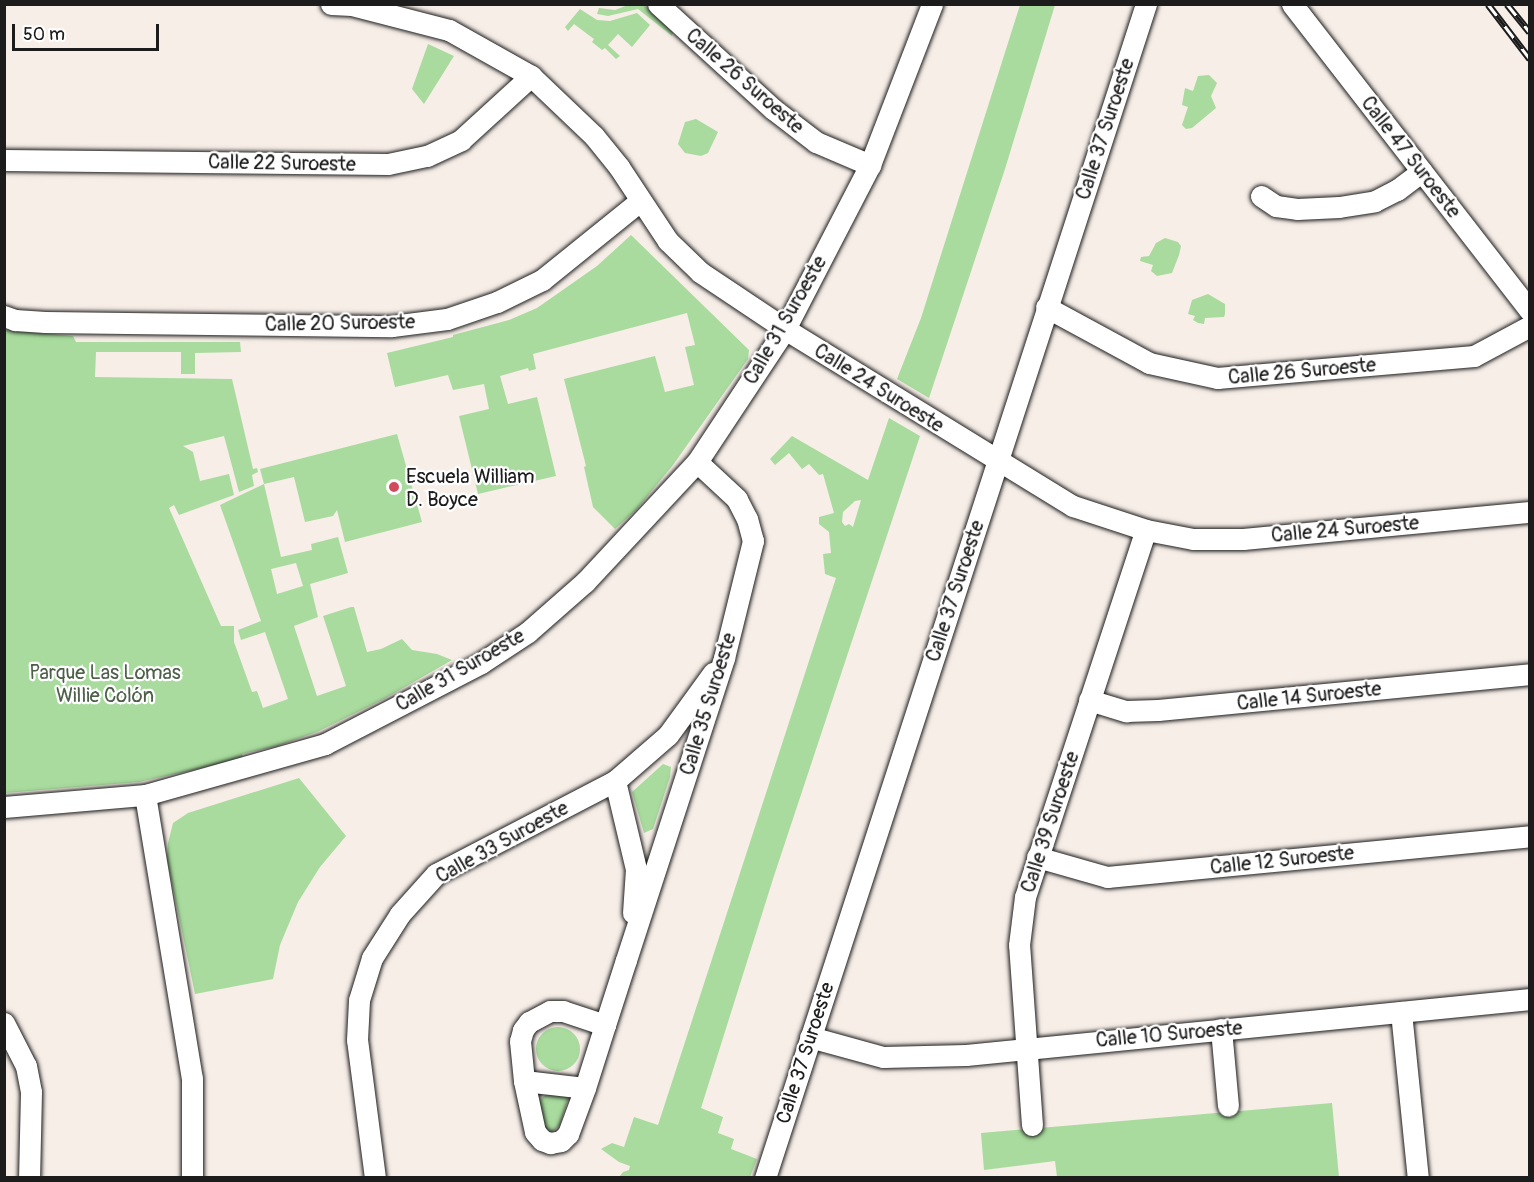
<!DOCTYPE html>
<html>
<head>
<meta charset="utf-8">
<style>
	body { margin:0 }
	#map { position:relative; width:1534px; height:1182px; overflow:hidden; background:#f7eee8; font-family:Pangolin,sans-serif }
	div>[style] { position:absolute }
	.green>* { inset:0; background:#a8db9d }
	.round { border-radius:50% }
	.roads { filter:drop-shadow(0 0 2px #1c1c1c) drop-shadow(0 0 2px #1c1c1c) }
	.minor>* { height:21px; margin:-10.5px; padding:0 10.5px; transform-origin:10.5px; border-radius:10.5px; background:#fff }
	.rail>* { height:7px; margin-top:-3.5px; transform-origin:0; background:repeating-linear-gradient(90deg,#fff 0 14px,#1c1c1c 0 28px); box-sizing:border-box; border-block:2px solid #1c1c1c }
	.dots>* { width:16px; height:16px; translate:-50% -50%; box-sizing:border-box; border:3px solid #fff; border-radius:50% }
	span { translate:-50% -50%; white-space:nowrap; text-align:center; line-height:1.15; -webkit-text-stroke:4.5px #fff; paint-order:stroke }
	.street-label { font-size:20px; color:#1c1c1c }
	.poi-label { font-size:20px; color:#1c1c1c }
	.left { translate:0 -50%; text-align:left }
	.park-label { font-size:20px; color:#4d5f49 }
	.frame { position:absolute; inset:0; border:6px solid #1c1c1c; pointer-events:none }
	.scale { position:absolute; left:12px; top:24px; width:147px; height:27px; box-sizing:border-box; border:3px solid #1c1c1c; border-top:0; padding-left:8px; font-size:18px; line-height:21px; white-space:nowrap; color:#1c1c1c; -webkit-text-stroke:4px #fff; paint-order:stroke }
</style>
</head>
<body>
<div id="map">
	<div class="green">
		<i style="clip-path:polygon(628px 5px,644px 5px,673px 31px,672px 36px,638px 9px,608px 16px,597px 14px,599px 8px,615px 10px)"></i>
		<i style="clip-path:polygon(1020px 5px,1055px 5px,1005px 169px,929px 398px,897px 379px,921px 318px)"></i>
		<i style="clip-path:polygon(580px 9px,597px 20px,610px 21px,637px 13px,650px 25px,632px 47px,618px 34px,608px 45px,620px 56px,616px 59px,605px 48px,602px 50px,592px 42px,594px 39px,574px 24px,568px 31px,565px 27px)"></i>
		<i style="clip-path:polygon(428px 44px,454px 56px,424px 104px,412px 89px)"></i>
		<i style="clip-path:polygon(1209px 75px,1217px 83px,1211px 96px,1216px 108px,1192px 128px,1186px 129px,1182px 125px,1188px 107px,1182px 105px,1185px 88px,1193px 91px,1198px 76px)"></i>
		<i style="clip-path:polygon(696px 119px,718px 132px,708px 153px,701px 156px,685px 153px,678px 144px,685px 122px)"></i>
		<i style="clip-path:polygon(631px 235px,749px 350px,748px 359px,673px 465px,636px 510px,615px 529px,593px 507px,584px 467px,586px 466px,564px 379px,655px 356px,665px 392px,694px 385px,685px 347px,695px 345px,687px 313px,533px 354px,536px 369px,529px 371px,528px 368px,500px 376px,508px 404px,537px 397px,556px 476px,478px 494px,459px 416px,489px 409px,484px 384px,453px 390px,448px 375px,395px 387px,387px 353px,453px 337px,453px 335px,509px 320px,537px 308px,597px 266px)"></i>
		<i style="clip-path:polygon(1165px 238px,1178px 242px,1181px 246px,1179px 255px,1172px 273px,1157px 276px,1151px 271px,1153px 265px,1140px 261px,1141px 257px,1149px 256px,1156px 243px)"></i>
		<i style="clip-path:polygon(1208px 294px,1225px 304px,1225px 314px,1224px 317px,1205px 318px,1204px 324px,1198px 323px,1193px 320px,1195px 316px,1188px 314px,1192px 300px)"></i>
		<i style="clip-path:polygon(evenodd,5px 330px,73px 336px,76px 342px,240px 342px,241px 352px,195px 353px,195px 374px,181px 374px,181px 352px,96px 352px,95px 377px,232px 379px,253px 469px,257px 468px,258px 472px,252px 475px,254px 486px,239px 492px,224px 436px,183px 446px,193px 452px,200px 481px,229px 474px,234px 495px,179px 515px,174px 505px,169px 508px,221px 626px,234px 626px,234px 642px,252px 692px,257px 691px,263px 708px,288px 699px,265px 632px,241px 640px,238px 630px,261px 621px,220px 505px,264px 484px,260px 469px,397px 434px,422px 522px,345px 542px,337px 510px,333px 516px,305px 522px,294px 477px,264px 484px,281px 557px,312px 550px,311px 544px,338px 537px,348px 573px,310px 584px,318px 617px,294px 626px,317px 696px,346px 686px,323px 616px,351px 607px,354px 607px,367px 652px,381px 649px,402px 639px,412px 650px,437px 654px,452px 660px,384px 699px,317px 732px,277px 746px,242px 754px,243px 759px,139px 782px,5px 793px,5px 330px,296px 563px,303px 586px,277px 594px,271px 569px,296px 563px)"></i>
		<i style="clip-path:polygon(evenodd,889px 418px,920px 436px,773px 879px,701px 1108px,723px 1117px,718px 1133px,734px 1139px,731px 1149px,757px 1159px,750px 1177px,619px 1177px,623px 1172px,629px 1170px,630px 1166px,619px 1162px,601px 1149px,612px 1143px,624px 1147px,634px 1117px,658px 1125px,836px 578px,825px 574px,823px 554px,831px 553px,829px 532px,819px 524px,819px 517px,834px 513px,823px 474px,819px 475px,809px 464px,802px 469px,789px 453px,775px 465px,770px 459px,792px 436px,868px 480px,889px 418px,861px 500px,853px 527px,849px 524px,845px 526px,842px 522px,843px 512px,855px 501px,861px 500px)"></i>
		<i style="clip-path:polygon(663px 764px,671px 767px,670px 777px,653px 829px,644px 833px,632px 792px)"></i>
		<i style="clip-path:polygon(299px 778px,346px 836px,320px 867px,298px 902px,280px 945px,273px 979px,195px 994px,167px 859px,168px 843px,173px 823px,188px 813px)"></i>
		<i class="round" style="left:536px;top:1027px;width:44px;height:44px"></i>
		<i style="clip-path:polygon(546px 1095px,564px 1095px,568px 1099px,560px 1125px,552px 1132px,544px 1127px,539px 1100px)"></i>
		<i style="clip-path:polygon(1332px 1103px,1339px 1177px,1057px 1177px,1055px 1161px,984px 1170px,981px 1133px)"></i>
	</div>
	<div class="roads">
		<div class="minor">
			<i style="left:331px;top:4px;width:21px;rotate:3deg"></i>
			<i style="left:352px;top:5px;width:100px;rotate:14.5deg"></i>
			<i style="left:449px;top:30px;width:94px;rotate:29.3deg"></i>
			<i style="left:531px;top:76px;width:87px;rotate:43.6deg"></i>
			<i style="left:594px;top:136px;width:40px;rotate:51deg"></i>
			<i style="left:619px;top:167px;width:89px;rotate:56.5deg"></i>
			<i style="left:668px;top:241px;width:45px;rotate:44.1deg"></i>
			<i style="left:700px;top:272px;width:102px;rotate:33.8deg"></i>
			<i style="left:785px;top:329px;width:338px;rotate:31.6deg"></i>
			<i style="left:1073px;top:506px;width:77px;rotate:18.2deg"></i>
			<i style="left:1146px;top:530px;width:48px;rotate:10.8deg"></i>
			<i style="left:1193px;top:539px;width:50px"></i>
			<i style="left:1243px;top:539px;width:288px;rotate:-5.4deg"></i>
			<i style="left:658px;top:4px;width:156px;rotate:42.4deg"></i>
			<i style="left:773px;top:109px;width:54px;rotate:37.5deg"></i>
			<i style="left:816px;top:142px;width:59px;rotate:23.1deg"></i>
			<i style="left:1292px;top:4px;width:388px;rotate:52.2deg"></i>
			<i style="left:4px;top:160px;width:384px;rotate:0.6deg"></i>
			<i style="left:388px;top:164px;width:40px;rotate:-12deg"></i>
			<i style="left:427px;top:156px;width:38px;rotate:-25deg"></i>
			<i style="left:461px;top:140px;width:95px;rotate:-42.4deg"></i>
			<i style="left:1261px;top:196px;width:18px;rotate:34deg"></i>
			<i style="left:1276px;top:206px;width:21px;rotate:8deg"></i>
			<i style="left:1297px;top:209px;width:42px;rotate:-2.7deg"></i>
			<i style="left:1339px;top:207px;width:36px;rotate:-9deg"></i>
			<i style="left:1375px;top:201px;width:25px;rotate:-27deg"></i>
			<i style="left:1397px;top:190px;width:31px;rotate:-37deg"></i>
			<i style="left:1046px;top:307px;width:117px;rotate:28.5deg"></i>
			<i style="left:1149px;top:363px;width:70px;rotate:12.4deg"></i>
			<i style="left:1217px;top:378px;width:258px;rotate:-4.9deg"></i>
			<i style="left:1474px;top:356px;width:64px;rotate:-28.2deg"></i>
			<i style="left:4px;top:316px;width:12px;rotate:20deg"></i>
			<i style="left:15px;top:320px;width:30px;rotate:4deg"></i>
			<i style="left:45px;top:322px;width:347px;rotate:0.7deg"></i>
			<i style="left:392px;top:326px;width:55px;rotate:-7.3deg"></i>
			<i style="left:447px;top:319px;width:53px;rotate:-18.8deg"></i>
			<i style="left:497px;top:302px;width:50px;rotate:-26.1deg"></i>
			<i style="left:542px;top:280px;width:126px;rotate:-38.9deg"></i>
			<i style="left:1089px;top:700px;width:39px;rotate:17deg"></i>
			<i style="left:1126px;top:711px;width:32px;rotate:-2deg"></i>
			<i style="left:1158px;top:710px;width:374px;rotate:-5.5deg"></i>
			<i style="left:615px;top:781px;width:90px;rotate:76.6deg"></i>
			<i style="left:636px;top:869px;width:44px;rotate:93.9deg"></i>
			<i style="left:145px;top:795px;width:287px;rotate:80.6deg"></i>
			<i style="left:192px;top:1078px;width:100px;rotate:90deg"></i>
			<i style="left:4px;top:807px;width:142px;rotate:-4.9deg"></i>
			<i style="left:145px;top:795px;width:187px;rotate:-15.8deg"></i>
			<i style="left:325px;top:744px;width:176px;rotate:-27.4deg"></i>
			<i style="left:481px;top:663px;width:56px;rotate:-33.4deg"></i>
			<i style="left:528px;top:632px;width:76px;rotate:-41.3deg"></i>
			<i style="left:585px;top:582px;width:164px;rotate:-47deg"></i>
			<i style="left:697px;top:462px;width:159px;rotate:-56.5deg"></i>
			<i style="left:785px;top:329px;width:185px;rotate:-62.6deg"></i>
			<i style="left:870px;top:165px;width:173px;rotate:-68.9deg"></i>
			<i style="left:1037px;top:857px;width:73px;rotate:15.9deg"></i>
			<i style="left:1107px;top:877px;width:425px;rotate:-5.5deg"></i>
			<i style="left:1401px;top:1012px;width:167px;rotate:84.2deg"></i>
			<i style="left:4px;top:1023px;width:48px;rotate:62.9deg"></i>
			<i style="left:26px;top:1066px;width:26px;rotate:79deg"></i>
			<i style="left:31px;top:1092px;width:86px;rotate:91.3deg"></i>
			<i style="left:605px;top:1025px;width:44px;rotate:-161.6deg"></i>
			<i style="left:563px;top:1011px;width:13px;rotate:180deg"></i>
			<i style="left:550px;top:1011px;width:24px;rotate:152deg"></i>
			<i style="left:529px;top:1022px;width:10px;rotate:127deg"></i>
			<i style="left:523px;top:1030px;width:11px;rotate:105deg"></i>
			<i style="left:520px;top:1041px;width:40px;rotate:84.3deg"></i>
			<i style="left:524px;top:1081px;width:52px;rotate:77.8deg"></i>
			<i style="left:535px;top:1132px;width:11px;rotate:49deg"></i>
			<i style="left:542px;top:1140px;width:9px;rotate:21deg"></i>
			<i style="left:550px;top:1143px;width:11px;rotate:-10deg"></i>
			<i style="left:561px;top:1141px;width:10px;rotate:-45deg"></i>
			<i style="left:568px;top:1134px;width:49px;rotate:-69.7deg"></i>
			<i style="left:585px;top:1088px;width:66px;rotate:-72.4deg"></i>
			<i style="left:605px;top:1025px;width:68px;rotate:-72.1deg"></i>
			<i style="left:626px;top:960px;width:318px;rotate:-72deg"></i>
			<i style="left:724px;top:658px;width:121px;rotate:-76.1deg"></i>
			<i style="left:753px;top:541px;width:23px;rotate:-105deg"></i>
			<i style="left:747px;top:519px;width:22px;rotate:-117deg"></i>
			<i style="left:737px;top:499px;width:54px;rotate:-137.2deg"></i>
			<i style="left:1221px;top:1029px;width:77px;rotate:84.8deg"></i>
			<i style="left:810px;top:1037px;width:76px;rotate:15.3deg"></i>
			<i style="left:883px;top:1057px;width:83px;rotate:-1.4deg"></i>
			<i style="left:966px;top:1055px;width:567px;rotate:-5.67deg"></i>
			<i style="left:524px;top:1081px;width:61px;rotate:6.5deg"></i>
			<i style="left:1032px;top:1125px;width:180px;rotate:-94.1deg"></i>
			<i style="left:1019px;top:945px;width:48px;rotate:-82.9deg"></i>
			<i style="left:1025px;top:897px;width:386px;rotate:-71.8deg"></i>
			<i style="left:375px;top:1178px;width:139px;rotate:-97.4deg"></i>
			<i style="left:357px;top:1040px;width:40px;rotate:-87.1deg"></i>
			<i style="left:359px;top:1000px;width:44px;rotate:-72.8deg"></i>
			<i style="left:372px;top:958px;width:52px;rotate:-57.5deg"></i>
			<i style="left:400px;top:914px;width:54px;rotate:-48deg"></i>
			<i style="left:436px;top:874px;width:202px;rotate:-27.5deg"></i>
			<i style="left:615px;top:781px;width:70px;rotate:-41deg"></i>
			<i style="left:668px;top:735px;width:77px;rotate:-54deg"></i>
			<i style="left:765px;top:1178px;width:1234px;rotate:-72.02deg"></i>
		</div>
	</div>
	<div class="rail">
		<i style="left:1488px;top:4px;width:69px;rotate:52.6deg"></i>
		<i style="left:1507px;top:4px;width:36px;rotate:51deg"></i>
	</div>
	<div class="dots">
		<i style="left:394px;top:487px;background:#d1495b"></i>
	</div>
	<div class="street-label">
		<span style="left:745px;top:81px;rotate:41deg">Calle 26 Suroeste</span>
		<span style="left:1105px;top:129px;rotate:-72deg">Calle 37 Suroeste</span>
		<span style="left:1411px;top:157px;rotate:52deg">Calle 47 Suroeste</span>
		<span style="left:282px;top:163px;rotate:1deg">Calle 22 Suroeste</span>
		<span style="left:785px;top:320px;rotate:-60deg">Calle 31 Suroeste</span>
		<span style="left:340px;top:323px;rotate:-1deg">Calle 20 Suroeste</span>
		<span style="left:1302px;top:371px;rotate:-5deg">Calle 26 Suroeste</span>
		<span style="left:879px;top:388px;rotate:32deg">Calle 24 Suroeste</span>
		<span style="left:1345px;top:529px;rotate:-5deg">Calle 24 Suroeste</span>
		<span style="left:955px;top:591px;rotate:-72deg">Calle 37 Suroeste</span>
		<span style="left:460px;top:670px;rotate:-30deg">Calle 31 Suroeste</span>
		<span style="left:1309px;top:696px;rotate:-6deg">Calle 14 Suroeste</span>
		<span style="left:708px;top:704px;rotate:-73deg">Calle 35 Suroeste</span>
		<span style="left:1050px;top:822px;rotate:-72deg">Calle 39 Suroeste</span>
		<span style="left:502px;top:842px;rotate:-29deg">Calle 33 Suroeste</span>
		<span style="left:1282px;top:860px;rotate:-6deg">Calle 12 Suroeste</span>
		<span style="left:1169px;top:1034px;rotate:-5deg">Calle 10 Suroeste</span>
		<span style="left:805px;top:1053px;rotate:-72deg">Calle 37 Suroeste</span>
	</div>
	<div class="poi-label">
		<span class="left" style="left:406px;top:488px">Escuela William<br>D. Boyce</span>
	</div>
	<div class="park-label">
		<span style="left:105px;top:684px">Parque Las Lomas<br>Willie Colón</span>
	</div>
	<div class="frame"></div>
	<div class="scale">50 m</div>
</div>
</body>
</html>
